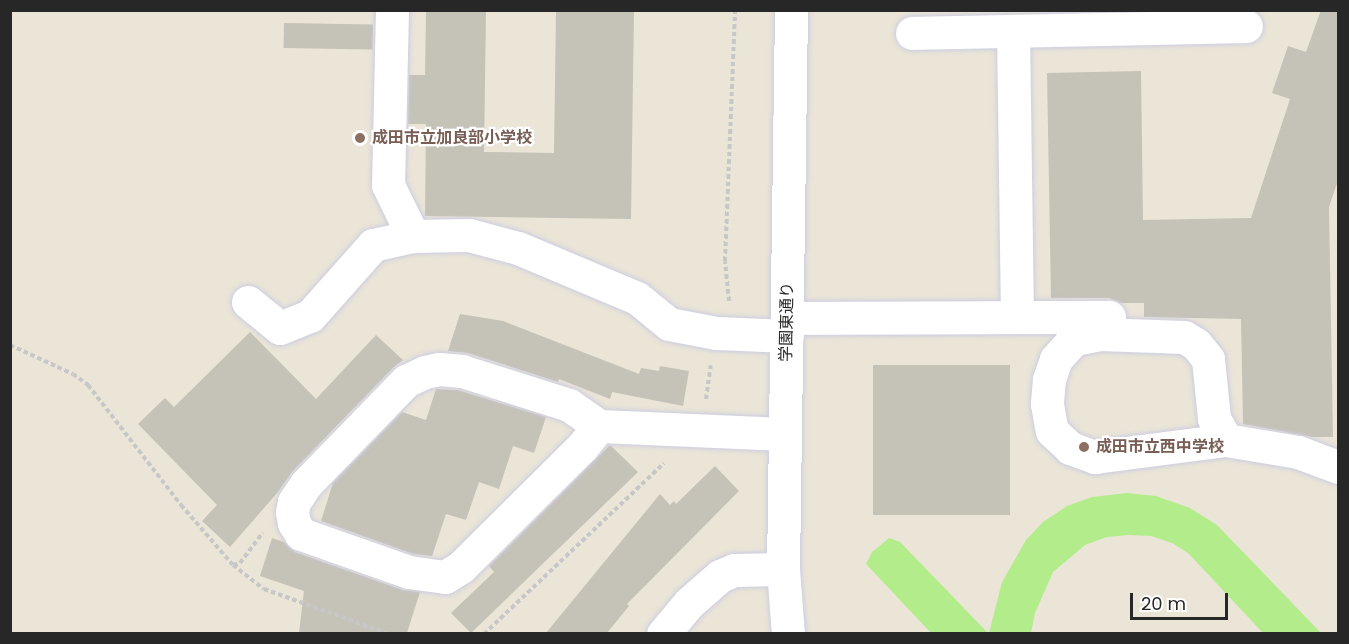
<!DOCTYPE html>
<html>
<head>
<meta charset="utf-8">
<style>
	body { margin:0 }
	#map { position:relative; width:1349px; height:644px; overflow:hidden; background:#eae5d7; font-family:Poppins,"Noto Sans JP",sans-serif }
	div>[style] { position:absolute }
	.pitch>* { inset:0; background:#b3ed8b }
	.building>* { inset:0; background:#c5c2b7; transform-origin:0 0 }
	.path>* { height:4px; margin-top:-2px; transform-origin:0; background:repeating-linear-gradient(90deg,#c7c7c7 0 4.5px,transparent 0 7.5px) }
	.roads { filter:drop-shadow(0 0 2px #cccde1) drop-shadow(0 0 2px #cccde1) }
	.minor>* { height:33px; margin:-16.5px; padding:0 16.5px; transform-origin:16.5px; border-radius:16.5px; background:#fff }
	.dots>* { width:16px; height:16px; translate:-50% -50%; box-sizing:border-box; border:3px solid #fff; border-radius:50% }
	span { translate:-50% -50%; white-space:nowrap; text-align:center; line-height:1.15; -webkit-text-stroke:4.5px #fff; paint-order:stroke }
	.education-label { font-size:16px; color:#785e54; font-weight:700 }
	.left { translate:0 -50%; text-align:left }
	.street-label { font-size:16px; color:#272727 }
	.frame { position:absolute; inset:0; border:12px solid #272727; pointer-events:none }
	.scale { position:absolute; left:1130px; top:593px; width:98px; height:27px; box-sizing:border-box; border:3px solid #272727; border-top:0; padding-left:8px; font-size:18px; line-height:21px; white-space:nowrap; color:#272727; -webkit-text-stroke:4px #fff; paint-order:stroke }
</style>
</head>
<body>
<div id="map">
	<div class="pitch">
		<i style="clip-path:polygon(1127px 493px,1156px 496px,1190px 508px,1217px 525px,1321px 633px,1263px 633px,1188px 553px,1172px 543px,1151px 536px,1128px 535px,1107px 537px,1085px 545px,1053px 572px,1035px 613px,1031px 633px,989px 633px,1002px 582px,1026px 540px,1043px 522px,1067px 506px,1092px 497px)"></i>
		<i style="clip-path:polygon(889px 538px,900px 542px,988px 633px,931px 633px,866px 564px,872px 552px)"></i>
	</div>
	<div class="building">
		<i style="clip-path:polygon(426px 10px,486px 10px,484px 152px,554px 153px,556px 10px,634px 10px,631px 219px,425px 216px,426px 124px,408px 124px,409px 75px,425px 75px)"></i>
		<i style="clip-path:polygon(1321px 10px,1338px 10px,1338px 180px,1329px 207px,1333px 437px,1312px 437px,1243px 424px,1241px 319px,1144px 317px,1144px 303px,1121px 303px,1109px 298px,1051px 298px,1047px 73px,1141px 71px,1143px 220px,1251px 218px,1290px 99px,1272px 93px,1288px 46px,1306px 52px)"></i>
		<i style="left:284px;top:23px;width:89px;height:25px;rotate:1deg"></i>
		<i style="clip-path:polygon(460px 314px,503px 321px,639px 374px,641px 368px,659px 371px,660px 366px,689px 371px,683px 406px,612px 392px,610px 399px,559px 379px,558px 382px,468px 353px,448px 351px)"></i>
		<i style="clip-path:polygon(250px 332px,316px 399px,376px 335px,403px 360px,393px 368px,293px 471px,278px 492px,230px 547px,202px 521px,217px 505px,138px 424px,165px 398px,174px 407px)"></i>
		<i style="left:1010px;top:365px;width:150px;height:137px;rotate:90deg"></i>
		<i style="clip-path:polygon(436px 389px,458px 390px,546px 417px,534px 453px,513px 446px,499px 489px,479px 482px,466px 520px,446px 514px,432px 556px,413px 554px,321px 521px,333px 483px,402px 412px,426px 420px)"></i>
		<i style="clip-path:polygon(610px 445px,638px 472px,471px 633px,451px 613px,494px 572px,489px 566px)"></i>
		<i style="clip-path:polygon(715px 466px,739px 491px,627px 604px,629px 606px,607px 633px,546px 633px,660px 494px,670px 505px,674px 501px,676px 504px)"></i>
		<i style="clip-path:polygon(272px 538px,284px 542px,295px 552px,403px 590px,420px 592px,407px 633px,299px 633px,304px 591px,260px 576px)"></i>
	</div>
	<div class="path">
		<i style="left:729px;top:301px;width:40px;rotate:-95.7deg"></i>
		<i style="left:725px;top:261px;width:251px;rotate:-87.7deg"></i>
		<i style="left:10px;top:345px;width:69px;rotate:24.7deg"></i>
		<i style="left:73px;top:374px;width:19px;rotate:36deg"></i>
		<i style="left:88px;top:385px;width:152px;rotate:52.2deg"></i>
		<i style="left:181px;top:505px;width:79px;rotate:49.1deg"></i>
		<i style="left:233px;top:565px;width:39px;rotate:38deg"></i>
		<i style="left:264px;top:589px;width:133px;rotate:19.8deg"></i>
		<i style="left:706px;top:399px;width:34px;rotate:-82deg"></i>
		<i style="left:233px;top:565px;width:7px;rotate:-16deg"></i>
		<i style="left:240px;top:563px;width:38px;rotate:-53deg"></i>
		<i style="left:484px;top:634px;width:248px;rotate:-43.5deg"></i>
	</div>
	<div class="roads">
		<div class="minor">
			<i style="left:392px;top:10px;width:175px;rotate:91.3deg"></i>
			<i style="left:388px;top:185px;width:57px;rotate:63.9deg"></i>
			<i style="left:1013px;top:31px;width:286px;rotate:89.2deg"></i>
			<i style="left:912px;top:33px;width:334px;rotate:-1.2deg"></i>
			<i style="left:248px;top:302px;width:41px;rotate:39.1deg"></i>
			<i style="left:280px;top:328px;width:32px;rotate:-22deg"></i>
			<i style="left:310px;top:316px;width:95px;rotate:-48.4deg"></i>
			<i style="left:373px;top:245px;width:41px;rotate:-12.7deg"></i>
			<i style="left:413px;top:236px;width:56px;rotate:-1deg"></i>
			<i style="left:469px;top:235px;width:51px;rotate:14.9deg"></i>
			<i style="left:518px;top:248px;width:129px;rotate:22.8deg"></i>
			<i style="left:637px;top:298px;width:41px;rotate:39.1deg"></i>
			<i style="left:669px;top:324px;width:48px;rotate:10.8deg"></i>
			<i style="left:716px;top:333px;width:71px;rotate:2.4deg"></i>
			<i style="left:787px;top:318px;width:322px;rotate:-0.2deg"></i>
			<i style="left:599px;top:426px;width:37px;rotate:-145deg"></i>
			<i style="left:569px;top:405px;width:112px;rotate:-162.4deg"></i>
			<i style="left:462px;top:371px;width:23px;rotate:-175deg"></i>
			<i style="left:439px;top:369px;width:14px;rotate:168deg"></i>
			<i style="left:425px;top:372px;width:21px;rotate:155deg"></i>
			<i style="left:406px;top:381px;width:144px;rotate:134.2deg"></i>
			<i style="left:306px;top:484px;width:22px;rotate:124deg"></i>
			<i style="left:294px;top:502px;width:10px;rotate:101deg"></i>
			<i style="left:292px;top:512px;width:11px;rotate:80deg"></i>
			<i style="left:294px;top:523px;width:13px;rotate:58deg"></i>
			<i style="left:301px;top:534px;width:114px;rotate:19.4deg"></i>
			<i style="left:409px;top:572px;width:36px;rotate:8deg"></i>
			<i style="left:445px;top:577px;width:19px;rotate:-32deg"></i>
			<i style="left:461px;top:567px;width:170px;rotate:-44.8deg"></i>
			<i style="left:582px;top:447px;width:27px;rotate:-51deg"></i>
			<i style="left:599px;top:426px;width:186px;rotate:2.5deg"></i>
			<i style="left:1226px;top:440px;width:25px;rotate:-119deg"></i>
			<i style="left:1214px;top:418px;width:59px;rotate:-95.8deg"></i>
			<i style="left:1208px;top:359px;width:19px;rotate:-129deg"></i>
			<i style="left:1196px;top:344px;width:14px;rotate:-150deg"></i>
			<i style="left:1184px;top:337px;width:84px;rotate:-178deg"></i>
			<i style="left:1100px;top:334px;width:26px;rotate:169deg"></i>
			<i style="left:1074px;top:339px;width:27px;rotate:132deg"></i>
			<i style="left:1056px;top:359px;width:21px;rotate:109deg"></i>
			<i style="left:1049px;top:379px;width:25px;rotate:95deg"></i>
			<i style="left:1047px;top:404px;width:27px;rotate:80deg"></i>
			<i style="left:1052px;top:431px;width:25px;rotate:43deg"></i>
			<i style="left:1070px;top:448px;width:27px;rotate:20deg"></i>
			<i style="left:1095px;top:457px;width:132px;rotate:-7.4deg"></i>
			<i style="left:1226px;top:440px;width:73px;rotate:9.5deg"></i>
			<i style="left:1298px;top:452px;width:43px;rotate:20.6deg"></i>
			<i style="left:663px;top:634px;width:40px;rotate:-50deg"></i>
			<i style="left:689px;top:603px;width:41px;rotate:-41.1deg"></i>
			<i style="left:720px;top:576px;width:15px;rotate:-23deg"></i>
			<i style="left:734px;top:570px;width:49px;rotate:-1.2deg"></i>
			<i style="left:788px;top:634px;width:65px;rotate:-94.4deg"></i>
			<i style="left:783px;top:569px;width:559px;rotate:-89.18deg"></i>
		</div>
	</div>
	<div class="dots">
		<i style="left:360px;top:138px;background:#8d6e63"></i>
		<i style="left:1084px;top:447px;background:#8d6e63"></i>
	</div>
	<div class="education-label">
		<span class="left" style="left:372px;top:138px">成田市立加良部小学校</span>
		<span class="left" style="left:1096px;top:447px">成田市立西中学校</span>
	</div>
	<div class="street-label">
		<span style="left:787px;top:322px;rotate:-89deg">学園東通り</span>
	</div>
	<div class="frame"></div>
	<div class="scale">20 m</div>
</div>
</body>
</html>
